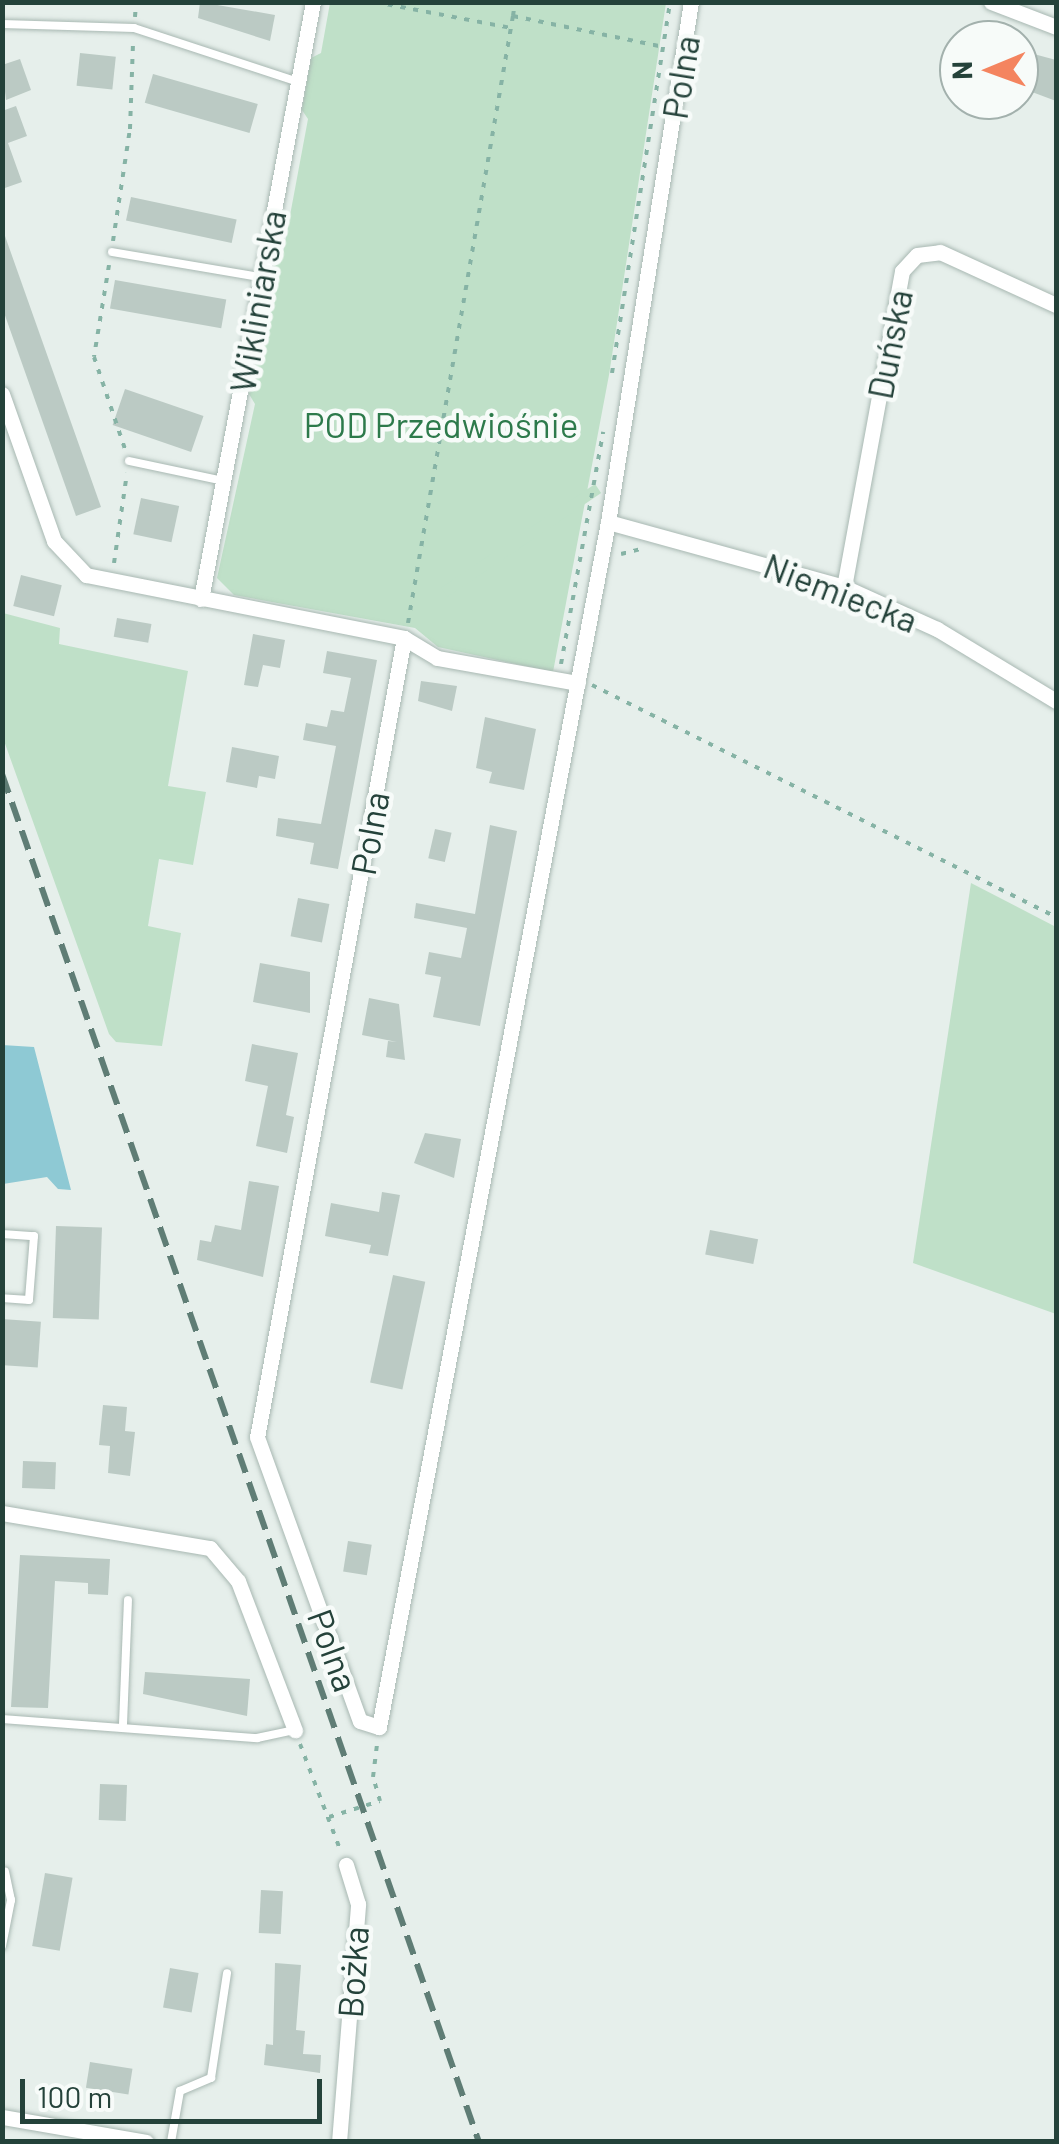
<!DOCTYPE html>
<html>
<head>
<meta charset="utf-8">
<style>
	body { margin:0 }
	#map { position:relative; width:1059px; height:2144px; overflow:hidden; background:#e6efeb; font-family:Barlow,sans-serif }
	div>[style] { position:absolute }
	.green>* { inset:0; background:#bfe0c8; transform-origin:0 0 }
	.water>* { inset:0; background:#8ec9d4 }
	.building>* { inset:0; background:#bbcac4; transform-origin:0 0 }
	.path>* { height:4px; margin-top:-2px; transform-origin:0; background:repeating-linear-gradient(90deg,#86b3a5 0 5px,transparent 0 13px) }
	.roads { filter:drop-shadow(0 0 2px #a8b8b2) drop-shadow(0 0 2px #a8b8b2) }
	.lane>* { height:8px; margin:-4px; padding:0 4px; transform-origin:4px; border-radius:4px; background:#fff }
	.street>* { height:15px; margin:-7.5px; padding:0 7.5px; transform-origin:7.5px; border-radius:7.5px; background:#fff }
	.rail>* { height:6px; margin-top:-3px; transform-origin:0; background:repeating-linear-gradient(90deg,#5f7d75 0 20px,transparent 0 30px) }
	span { translate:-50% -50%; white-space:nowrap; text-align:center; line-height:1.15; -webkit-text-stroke:9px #f7fbf9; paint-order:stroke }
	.street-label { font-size:35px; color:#24423a }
	.park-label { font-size:35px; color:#2d7a4b }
	.frame { position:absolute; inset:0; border:5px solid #24423a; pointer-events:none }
	.north { position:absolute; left:939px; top:20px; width:100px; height:100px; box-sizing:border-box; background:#f7fbf9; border:2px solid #a3b1ad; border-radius:50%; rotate:269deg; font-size:28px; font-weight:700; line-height:40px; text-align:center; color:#24423a }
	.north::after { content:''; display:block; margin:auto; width:35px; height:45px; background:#f4845f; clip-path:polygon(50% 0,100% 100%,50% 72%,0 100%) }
	.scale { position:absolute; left:20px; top:2079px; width:302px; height:45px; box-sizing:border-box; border:5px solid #24423a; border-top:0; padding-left:12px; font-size:30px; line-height:35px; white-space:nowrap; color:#24423a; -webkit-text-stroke:8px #f7fbf9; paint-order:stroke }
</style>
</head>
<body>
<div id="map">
	<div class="green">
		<i style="clip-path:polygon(330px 3px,666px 3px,609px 375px,553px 672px,438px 647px,415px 628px,234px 595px,217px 578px,255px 404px,249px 394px,274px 259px,283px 253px,308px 119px,302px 110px,311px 58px,321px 53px)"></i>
		<i style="left:595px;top:484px;width:11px;height:186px;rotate:56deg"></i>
		<i style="clip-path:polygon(3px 613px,60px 628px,59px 644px,188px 671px,168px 786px,206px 792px,193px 865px,159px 859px,148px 926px,181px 933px,162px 1046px,116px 1042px,109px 1034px,3px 738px)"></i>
		<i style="clip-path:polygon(971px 883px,1056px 927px,1056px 1314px,913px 1263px)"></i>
	</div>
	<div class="water">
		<i style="clip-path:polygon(2px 1045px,34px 1047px,71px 1190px,58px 1189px,47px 1177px,3px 1184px)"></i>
	</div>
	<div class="building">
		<i style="clip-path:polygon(200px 2px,275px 15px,270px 41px,198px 18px)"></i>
		<i style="clip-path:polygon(1019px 50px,1056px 60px,1056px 101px,1024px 89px)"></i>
		<i style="left:80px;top:53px;width:36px;height:33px;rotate:6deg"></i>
		<i style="clip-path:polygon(20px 59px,31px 90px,6px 100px,2px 65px)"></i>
		<i style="left:153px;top:74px;width:109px;height:30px;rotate:16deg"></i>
		<i style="clip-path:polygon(16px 106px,27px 136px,8px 143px,22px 182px,2px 189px,2px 111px)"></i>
		<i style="left:131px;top:197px;width:108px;height:24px;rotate:12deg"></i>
		<i style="clip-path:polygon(5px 236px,101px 507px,76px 516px,2px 307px)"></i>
		<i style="left:115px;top:280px;width:113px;height:29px;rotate:10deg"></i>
		<i style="left:125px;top:389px;width:83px;height:38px;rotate:19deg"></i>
		<i style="left:141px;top:498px;width:39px;height:37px;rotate:12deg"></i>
		<i style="left:21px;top:575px;width:42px;height:32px;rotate:14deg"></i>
		<i style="left:117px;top:618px;width:35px;height:19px;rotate:10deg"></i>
		<i style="clip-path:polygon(253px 634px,285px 640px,280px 668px,263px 665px,258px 687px,244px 685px)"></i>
		<i style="clip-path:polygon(327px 651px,377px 660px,338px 869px,310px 864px,314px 843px,276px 836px,278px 818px,321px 824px,336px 746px,303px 740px,306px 723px,327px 727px,331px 710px,344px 712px,351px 678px,323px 673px)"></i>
		<i style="clip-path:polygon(421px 681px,457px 686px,452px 711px,418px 701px)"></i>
		<i style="clip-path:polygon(485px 717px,536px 729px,524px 790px,489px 783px,492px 772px,476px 768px)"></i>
		<i style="clip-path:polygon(232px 747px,279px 756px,275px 779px,259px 776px,257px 788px,226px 782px)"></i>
		<i style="clip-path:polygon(490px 825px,517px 831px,480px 1026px,433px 1017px,441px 977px,425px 974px,429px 952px,461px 958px,467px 928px,414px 918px,416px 903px,475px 914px)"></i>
		<i style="left:435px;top:829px;width:17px;height:30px;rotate:13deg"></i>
		<i style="left:298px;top:898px;width:32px;height:39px;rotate:11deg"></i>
		<i style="clip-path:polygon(260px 963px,310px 972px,310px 1013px,253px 1002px)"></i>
		<i style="clip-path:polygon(369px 998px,399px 1004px,405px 1060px,386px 1057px,388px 1041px,397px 1042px,362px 1035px)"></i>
		<i style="clip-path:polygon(252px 1044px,298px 1053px,286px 1115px,294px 1117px,287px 1153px,256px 1146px,268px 1086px,245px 1081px)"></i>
		<i style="clip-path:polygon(425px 1133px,461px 1139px,454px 1178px,414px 1163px)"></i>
		<i style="clip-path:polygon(249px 1181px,279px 1186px,263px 1277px,197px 1260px,200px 1240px,211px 1242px,215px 1225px,241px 1230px)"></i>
		<i style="clip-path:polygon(382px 1192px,400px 1195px,388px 1256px,369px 1253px,371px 1245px,325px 1236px,331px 1203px,379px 1212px)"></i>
		<i style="left:56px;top:1226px;width:46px;height:92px;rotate:2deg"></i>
		<i style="left:710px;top:1230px;width:49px;height:25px;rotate:11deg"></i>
		<i style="left:393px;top:1275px;width:33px;height:110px;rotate:12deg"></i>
		<i style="left:2px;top:1319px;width:39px;height:46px;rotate:4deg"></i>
		<i style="clip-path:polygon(103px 1405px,127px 1407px,125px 1431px,135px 1432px,130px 1476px,108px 1473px,110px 1446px,99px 1445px)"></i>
		<i style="left:23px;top:1461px;width:33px;height:27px;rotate:2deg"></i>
		<i style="left:348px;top:1541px;width:24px;height:31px;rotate:9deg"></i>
		<i style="clip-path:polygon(20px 1555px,110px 1559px,108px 1595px,88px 1594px,88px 1583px,55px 1581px,48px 1708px,11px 1707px)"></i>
		<i style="clip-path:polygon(145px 1672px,250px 1679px,247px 1716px,143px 1694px)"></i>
		<i style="left:100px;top:1784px;width:27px;height:36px;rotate:2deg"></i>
		<i style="left:45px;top:1873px;width:28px;height:74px;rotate:10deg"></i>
		<i style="left:261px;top:1890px;width:22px;height:43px;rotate:3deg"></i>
		<i style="clip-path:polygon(275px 1963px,301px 1965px,296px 2030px,305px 2031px,303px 2054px,321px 2055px,320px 2073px,264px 2065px,266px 2044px,273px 2045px)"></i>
		<i style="left:170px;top:1968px;width:29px;height:40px;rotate:10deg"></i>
		<i style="left:90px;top:2062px;width:43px;height:26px;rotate:9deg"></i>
	</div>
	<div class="path">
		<i style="left:375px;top:2px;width:138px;rotate:10.8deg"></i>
		<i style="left:513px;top:16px;width:14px;rotate:-82deg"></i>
		<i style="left:135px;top:17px;width:15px;rotate:-86deg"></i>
		<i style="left:113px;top:241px;width:113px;rotate:-81.4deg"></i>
		<i style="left:130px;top:129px;width:87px;rotate:-88deg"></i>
		<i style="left:109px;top:265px;width:93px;rotate:99.3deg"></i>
		<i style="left:94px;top:357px;width:97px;rotate:71.4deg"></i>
		<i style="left:612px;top:373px;width:376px;rotate:-81.1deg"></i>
		<i style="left:621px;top:554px;width:21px;rotate:-14deg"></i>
		<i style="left:114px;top:563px;width:91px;rotate:-81.8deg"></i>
		<i style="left:408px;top:623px;width:616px;rotate:-80.19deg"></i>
		<i style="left:513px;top:16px;width:149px;rotate:11.6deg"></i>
		<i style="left:561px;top:664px;width:236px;rotate:-79.7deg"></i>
		<i style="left:592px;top:685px;width:519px;rotate:26.57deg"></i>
		<i style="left:300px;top:1744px;width:116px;rotate:69.2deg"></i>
		<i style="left:329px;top:1817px;width:53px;rotate:-17.4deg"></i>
		<i style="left:380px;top:1801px;width:25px;rotate:-106deg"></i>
		<i style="left:373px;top:1777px;width:35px;rotate:-83deg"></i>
	</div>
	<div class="roads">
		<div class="lane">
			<i style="left:2px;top:24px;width:132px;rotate:1.7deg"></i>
			<i style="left:134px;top:28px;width:173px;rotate:18.2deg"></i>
			<i style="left:112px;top:252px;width:150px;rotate:9.6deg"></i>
			<i style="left:129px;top:461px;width:97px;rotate:11.9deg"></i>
			<i style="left:2px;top:1234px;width:32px;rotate:4deg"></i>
			<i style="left:34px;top:1236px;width:64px;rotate:94.5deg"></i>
			<i style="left:29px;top:1300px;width:27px;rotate:-176deg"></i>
			<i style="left:2px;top:1719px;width:256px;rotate:4.3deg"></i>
			<i style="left:257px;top:1738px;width:39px;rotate:-12deg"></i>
			<i style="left:123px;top:1724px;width:124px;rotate:-87.7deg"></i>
			<i style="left:2px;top:1946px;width:47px;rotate:-78.9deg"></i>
			<i style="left:11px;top:1900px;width:29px;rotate:-102deg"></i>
			<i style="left:171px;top:2142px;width:52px;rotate:-80deg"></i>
			<i style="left:180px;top:2091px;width:34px;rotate:-23deg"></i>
			<i style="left:211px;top:2078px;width:106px;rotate:-81.3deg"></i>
		</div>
		<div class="street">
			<i style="left:991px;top:2px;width:70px;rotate:21deg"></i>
			<i style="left:2px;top:394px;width:156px;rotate:70.5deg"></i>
			<i style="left:54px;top:541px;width:47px;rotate:46.7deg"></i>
			<i style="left:86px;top:575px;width:324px;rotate:11.2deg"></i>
			<i style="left:404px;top:638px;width:39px;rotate:31deg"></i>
			<i style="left:437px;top:658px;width:143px;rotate:10.1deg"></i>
			<i style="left:608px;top:522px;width:245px;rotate:15.4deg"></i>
			<i style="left:844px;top:587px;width:102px;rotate:24.3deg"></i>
			<i style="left:937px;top:629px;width:139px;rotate:31.2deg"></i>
			<i style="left:844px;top:587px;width:321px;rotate:-79.6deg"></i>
			<i style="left:902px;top:271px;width:22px;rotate:-47deg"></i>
			<i style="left:917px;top:255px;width:23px;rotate:-7deg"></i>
			<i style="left:940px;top:252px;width:128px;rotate:24.6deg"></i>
			<i style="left:201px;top:599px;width:607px;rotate:-79.37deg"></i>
			<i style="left:404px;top:638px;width:812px;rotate:100.42deg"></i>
			<i style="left:257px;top:1437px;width:302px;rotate:70.1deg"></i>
			<i style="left:360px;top:1721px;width:20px;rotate:18deg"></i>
			<i style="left:379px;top:1727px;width:1227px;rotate:-79.24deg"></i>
			<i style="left:608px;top:522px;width:527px;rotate:-80.93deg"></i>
			<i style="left:2px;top:1513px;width:211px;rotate:9.6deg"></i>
			<i style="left:210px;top:1548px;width:43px;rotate:49.7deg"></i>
			<i style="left:238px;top:1581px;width:160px;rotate:69.1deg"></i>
			<i style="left:2px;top:2117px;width:146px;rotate:9.8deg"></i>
			<i style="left:339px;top:2142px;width:239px;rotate:-85.4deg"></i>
			<i style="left:358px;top:1904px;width:41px;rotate:-107.1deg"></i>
		</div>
	</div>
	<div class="rail">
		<i style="left:2px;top:774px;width:1449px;rotate:70.78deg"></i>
	</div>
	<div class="street-label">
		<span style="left:680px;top:77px;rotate:-81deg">Polna</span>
		<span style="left:257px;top:301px;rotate:-80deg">Wikliniarska</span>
		<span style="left:889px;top:344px;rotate:-79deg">Duńska</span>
		<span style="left:841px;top:592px;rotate:21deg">Niemiecka</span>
		<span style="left:369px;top:833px;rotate:-80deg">Polna</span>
		<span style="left:334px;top:1650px;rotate:70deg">Polna</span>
		<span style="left:352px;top:1972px;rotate:-86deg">Bożka</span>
	</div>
	<div class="park-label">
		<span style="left:441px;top:424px">POD Przedwiośnie</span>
	</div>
	<div class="frame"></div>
	<div class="north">N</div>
	<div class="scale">100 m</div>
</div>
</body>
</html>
